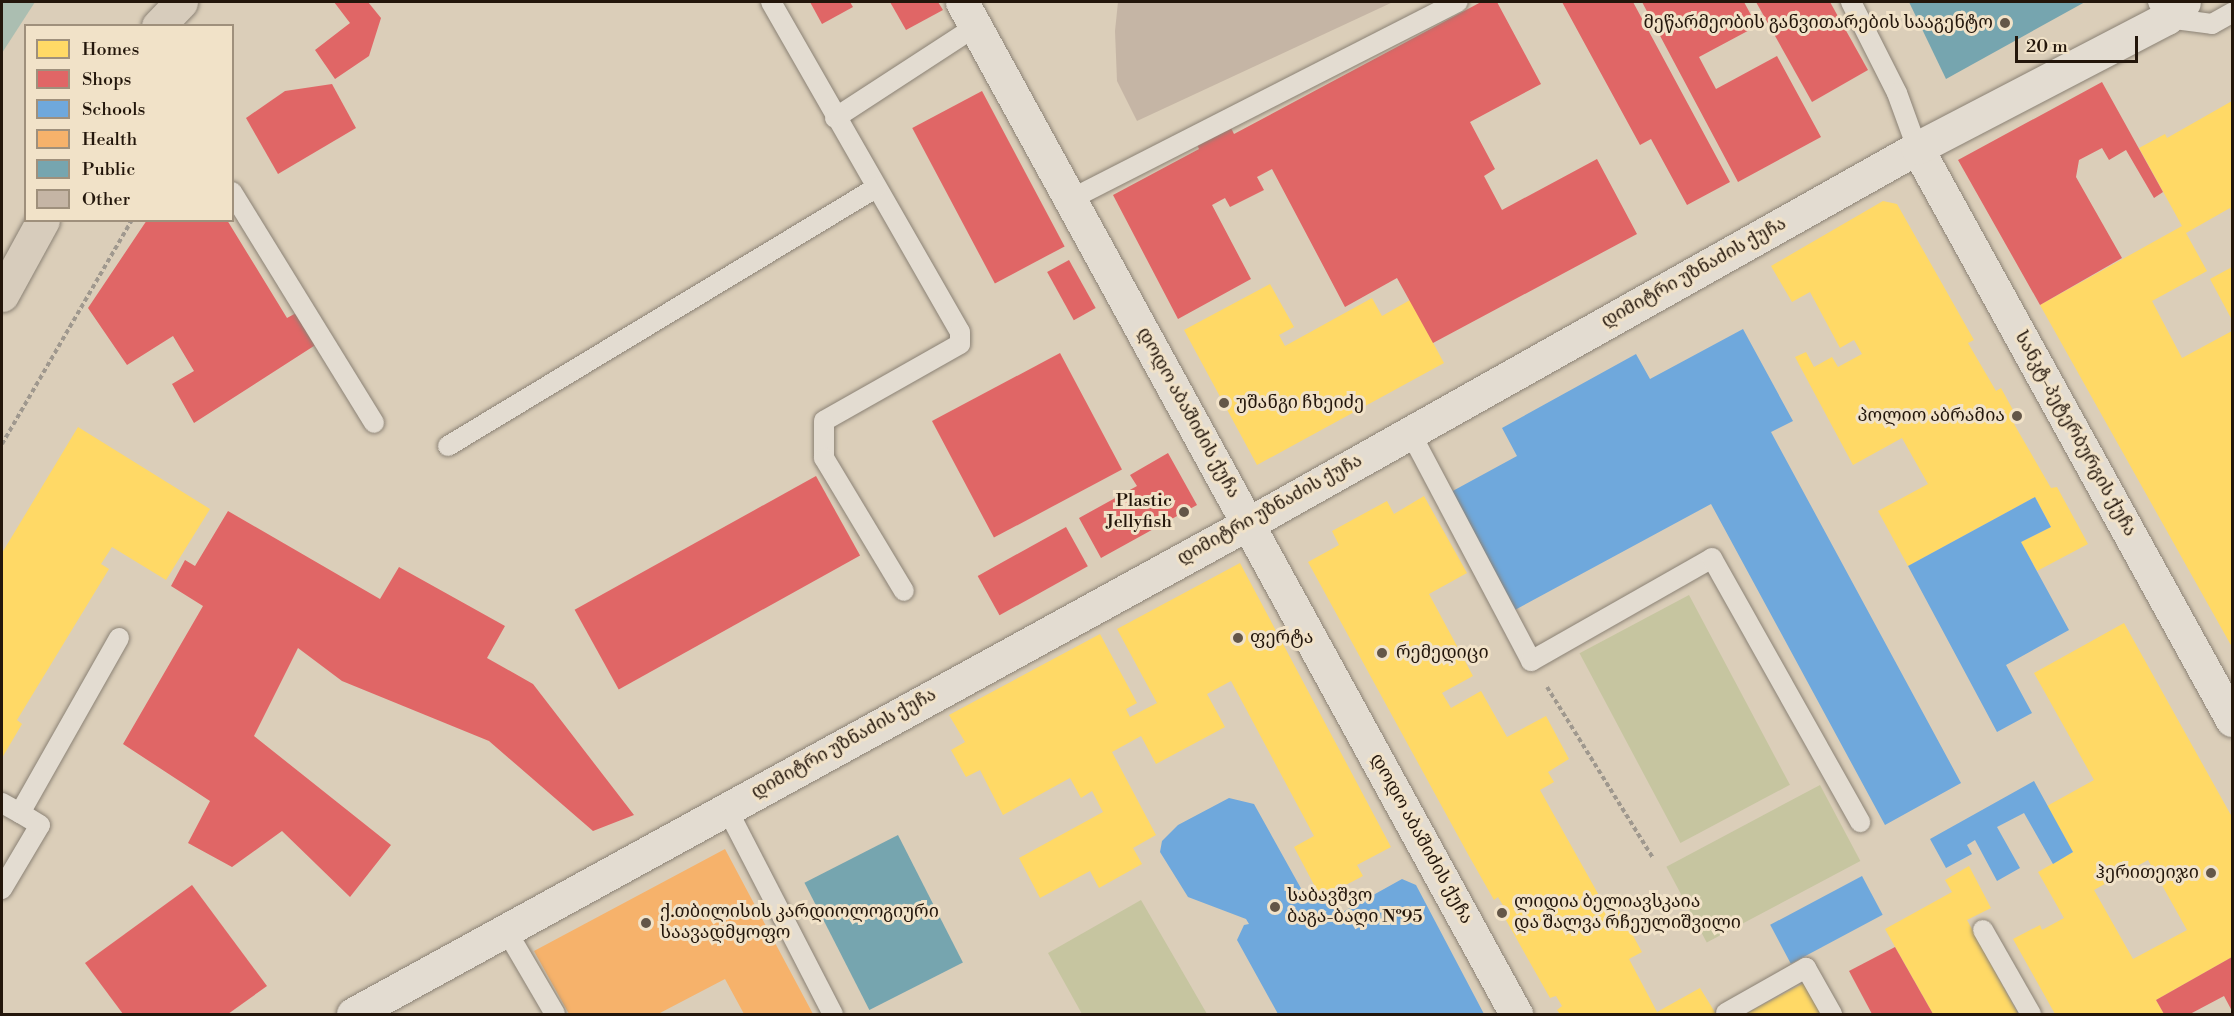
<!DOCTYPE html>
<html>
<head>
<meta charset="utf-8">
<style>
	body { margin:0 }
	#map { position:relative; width:2234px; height:1016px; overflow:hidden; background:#dbceb9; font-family:"Libre Bodoni","Noto Serif Georgian",serif }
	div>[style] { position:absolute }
	.green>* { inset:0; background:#c6c5a0; transform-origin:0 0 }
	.water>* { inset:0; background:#abbeb1 }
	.homes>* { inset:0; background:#ffd966 }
	.shops>* { inset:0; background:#e06666; transform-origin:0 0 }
	.schools>* { inset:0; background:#6fa8dc; transform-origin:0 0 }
	.health>* { inset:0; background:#f6b26b }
	.public>* { inset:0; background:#76a5af; transform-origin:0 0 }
	.building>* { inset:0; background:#c5b5a5 }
	.path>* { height:4px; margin-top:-2px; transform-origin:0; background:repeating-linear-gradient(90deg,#9f988e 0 4.5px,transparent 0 7.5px) }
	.roads { filter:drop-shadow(0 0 2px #8b8275) drop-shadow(0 0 2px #8b8275) }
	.service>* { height:20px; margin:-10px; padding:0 10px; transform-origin:10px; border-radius:10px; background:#e3dcd1 }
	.minor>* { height:33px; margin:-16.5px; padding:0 16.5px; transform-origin:16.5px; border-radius:16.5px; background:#e3dcd1 }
	.primary>* { height:33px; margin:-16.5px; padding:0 16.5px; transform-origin:16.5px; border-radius:16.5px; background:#d7ccbc }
	.dots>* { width:16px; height:16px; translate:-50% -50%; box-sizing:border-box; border:3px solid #f1e2c8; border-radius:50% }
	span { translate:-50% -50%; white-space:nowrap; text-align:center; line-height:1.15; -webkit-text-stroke:6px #f1e2c8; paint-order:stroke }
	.poi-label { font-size:18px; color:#23160b }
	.right { translate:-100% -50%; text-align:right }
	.left { translate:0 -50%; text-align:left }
	.street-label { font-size:18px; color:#23160b }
	.frame { position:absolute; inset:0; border:3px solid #23160b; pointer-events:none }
	.legend { position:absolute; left:24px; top:24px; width:210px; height:198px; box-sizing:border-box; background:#f1e2c8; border:2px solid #9f907c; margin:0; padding:8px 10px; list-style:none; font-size:18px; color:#23160b }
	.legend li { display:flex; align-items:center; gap:12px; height:30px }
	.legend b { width:30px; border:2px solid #9f907c }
	.scale { position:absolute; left:2015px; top:36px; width:123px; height:27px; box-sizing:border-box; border:3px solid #23160b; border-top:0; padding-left:8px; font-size:18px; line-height:21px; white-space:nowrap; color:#23160b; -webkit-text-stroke:4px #f1e2c8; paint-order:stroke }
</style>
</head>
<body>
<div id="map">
	<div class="green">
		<i style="left:1689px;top:595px;width:215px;height:124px;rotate:62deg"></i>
		<i style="left:1820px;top:785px;width:86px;height:174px;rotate:62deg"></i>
		<i style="clip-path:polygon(1141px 900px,1207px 1014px,1082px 1014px,1048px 953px)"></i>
	</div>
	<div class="water">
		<i style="clip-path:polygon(2px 2px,35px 2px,2px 53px)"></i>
	</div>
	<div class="homes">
		<i style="clip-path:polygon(2232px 101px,2232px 213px,2230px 208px,2186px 233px,2207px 271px,2152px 301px,2182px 358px,2232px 331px,2232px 647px,2040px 305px,2182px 226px,2139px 148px,2165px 134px,2167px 138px)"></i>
		<i style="clip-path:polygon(1883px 201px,1897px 204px,1974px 340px,1968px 343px,1996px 391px,2001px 388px,2019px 421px,2014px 424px,2051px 488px,2057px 487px,2088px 544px,2037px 571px,2021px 542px,2051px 527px,2035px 497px,1908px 566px,1878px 511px,1928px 484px,1902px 438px,1853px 465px,1795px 357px,1806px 352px,1814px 367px,1832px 357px,1838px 367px,1862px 354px,1854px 340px,1840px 348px,1810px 292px,1792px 302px,1771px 266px)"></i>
		<i style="clip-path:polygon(2232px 267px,2232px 320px,2210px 279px)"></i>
		<i style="clip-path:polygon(1270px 284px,1294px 327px,1279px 335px,1285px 346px,1372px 298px,1382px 316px,1410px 300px,1444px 363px,1257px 465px,1184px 330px)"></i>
		<i style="clip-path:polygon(78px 427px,210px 509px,166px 580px,112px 547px,101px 564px,109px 569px,17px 720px,22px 724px,2px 758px,2px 553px)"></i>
		<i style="clip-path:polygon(1424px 496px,1467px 573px,1429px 594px,1473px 676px,1442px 693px,1451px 708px,1481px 691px,1507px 737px,1546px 716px,1569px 759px,1548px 772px,1554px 782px,1540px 790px,1606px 908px,1615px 903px,1642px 952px,1629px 959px,1657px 1012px,1700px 988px,1716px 1014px,1560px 1014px,1557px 1010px,1562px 1006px,1556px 996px,1550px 998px,1502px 913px,1500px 909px,1504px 907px,1498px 897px,1494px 900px,1469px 856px,1308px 562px,1339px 545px,1332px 531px,1387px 501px,1394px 514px)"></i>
		<i style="clip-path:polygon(1240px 563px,1391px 847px,1357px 865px,1363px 876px,1321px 898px,1294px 847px,1314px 836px,1231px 681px,1207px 694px,1225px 727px,1156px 764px,1141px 736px,1112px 752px,1156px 835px,1133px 848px,1142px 864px,1099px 888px,1090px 871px,1040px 898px,1019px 858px,1103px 812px,1092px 791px,1081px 798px,1070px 778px,1003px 815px,980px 770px,966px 777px,951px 750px,965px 742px,949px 715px,1100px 634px,1137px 703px,1126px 709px,1130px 717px,1157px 703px,1117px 629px)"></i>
		<i style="clip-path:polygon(evenodd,2124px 623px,2232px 817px,2232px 957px,2156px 1000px,2164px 1014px,2055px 1014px,2013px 939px,2040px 925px,2042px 930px,2064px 918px,2038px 872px,2073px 852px,2047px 806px,2094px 780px,2034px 673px,2124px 623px,2148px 860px,2187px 930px,2133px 959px,2094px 890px,2148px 860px)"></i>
		<i style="clip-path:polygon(1969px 866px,1991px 908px,1967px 920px,2018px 1014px,1933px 1014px,1885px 929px,1952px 892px,1945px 880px)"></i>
		<i style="clip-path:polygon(1806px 982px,1823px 1014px,1745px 1014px)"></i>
	</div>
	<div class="shops">
		<i style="clip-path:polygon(334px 2px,368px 2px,381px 18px,369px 56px,335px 79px,315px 50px,350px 23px)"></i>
		<i style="clip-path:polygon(810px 2px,850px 2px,853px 7px,822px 24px)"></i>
		<i style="clip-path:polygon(890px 2px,938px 2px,943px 10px,906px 30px)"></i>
		<i style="clip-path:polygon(1481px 2px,1497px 2px,1541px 84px,1470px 122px,1495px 169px,1484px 176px,1502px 210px,1597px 159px,1637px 234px,1433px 343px,1397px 278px,1345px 307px,1272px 169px,1257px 177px,1264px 190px,1230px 207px,1225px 198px,1212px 205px,1251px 279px,1178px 319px,1113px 195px,1199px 149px,1195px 140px,1228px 122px,1234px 134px)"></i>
		<i style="clip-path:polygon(1562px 2px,1633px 2px,1730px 182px,1687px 205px,1651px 139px,1640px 145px)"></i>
		<i style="clip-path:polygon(1642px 2px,1744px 2px,1757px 26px,1699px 57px,1716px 89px,1777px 56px,1821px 137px,1738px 182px)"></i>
		<i style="clip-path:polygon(1756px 2px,1830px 2px,1868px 70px,1812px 102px)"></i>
		<i style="clip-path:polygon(2102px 82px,2163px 192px,2154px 198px,2126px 150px,2109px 160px,2102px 148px,2079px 160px,2076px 177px,2122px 258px,2040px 305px,1958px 160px)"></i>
		<i style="clip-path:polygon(332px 84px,356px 128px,278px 174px,246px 118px,285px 91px)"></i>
		<i style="left:982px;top:91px;width:176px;height:79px;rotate:62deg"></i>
		<i style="clip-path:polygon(147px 220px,227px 220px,287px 318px,298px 312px,317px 344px,194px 423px,172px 384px,194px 371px,173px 336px,127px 365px,88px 308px)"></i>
		<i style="left:1069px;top:260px;width:55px;height:25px;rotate:61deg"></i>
		<i style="left:1060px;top:353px;width:132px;height:145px;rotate:62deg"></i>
		<i style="clip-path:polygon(1168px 453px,1197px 505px,1101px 558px,1079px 518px,1137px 486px,1130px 475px)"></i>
		<i style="left:816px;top:476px;width:91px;height:276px;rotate:61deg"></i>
		<i style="clip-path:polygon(228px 511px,380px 599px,399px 567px,505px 626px,487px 658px,533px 684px,634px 815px,593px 831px,489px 741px,342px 681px,298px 648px,254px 736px,391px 845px,350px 897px,282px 831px,232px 867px,188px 843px,210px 801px,123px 744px,203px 606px,171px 586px,185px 560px,195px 566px)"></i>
		<i style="left:1066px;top:527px;width:45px;height:101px;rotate:61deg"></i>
		<i style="clip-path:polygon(192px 885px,267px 986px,228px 1014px,123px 1014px,85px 963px)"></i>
		<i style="clip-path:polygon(1895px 947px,1933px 1014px,1872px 1014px,1849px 971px)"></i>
		<i style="clip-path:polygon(2232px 957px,2232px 1011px,2224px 996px,2190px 1014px,2164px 1014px,2156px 1000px)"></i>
	</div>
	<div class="schools">
		<i style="clip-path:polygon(1743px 329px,1793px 421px,1771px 432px,1961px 783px,1885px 825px,1711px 504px,1513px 611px,1449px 493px,1517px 456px,1502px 428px,1636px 354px,1650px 379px)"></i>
		<i style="clip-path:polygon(2035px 497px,2051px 527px,2021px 542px,2069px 630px,2006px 665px,2032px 713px,1997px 732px,1908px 566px)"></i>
		<i style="clip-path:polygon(2034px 781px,2073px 852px,2053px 864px,2024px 813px,1997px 827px,2020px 868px,1997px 881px,1975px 840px,1967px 845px,1972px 854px,1946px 868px,1930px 839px)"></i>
		<i style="clip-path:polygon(1229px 798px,1254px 804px,1308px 901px,1330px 900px,1339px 914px,1402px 879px,1416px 885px,1484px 1014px,1278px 1014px,1237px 940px,1244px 925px,1249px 924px,1246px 919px,1188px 897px,1160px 852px,1162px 841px,1178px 825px)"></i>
		<i style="left:1862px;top:876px;width:44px;height:104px;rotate:62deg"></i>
	</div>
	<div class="health">
		<i style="clip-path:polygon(725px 849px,813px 1014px,744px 1014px,725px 979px,658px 1014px,569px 1014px,534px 951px)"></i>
	</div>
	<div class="public">
		<i style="clip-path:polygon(1909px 2px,2085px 2px,1946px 79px)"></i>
		<i style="left:898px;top:835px;width:143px;height:105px;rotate:63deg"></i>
	</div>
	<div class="building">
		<i style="clip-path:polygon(1118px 2px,1393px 2px,1137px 121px,1117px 81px,1115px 31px)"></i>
	</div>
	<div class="path">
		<i style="left:2px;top:444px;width:259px;rotate:-59.9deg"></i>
		<i style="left:1547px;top:687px;width:201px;rotate:58.2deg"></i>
	</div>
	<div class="roads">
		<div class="service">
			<i style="left:771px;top:2px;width:380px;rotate:60.2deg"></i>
			<i style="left:960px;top:332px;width:12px;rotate:90deg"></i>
			<i style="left:960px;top:344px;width:156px;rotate:150.5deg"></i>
			<i style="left:824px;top:421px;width:37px;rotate:90deg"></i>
			<i style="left:824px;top:458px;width:155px;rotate:59deg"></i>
			<i style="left:1851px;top:2px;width:102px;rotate:63.2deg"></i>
			<i style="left:1897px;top:93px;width:59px;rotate:70deg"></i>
			<i style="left:2158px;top:2px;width:18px;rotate:61deg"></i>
			<i style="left:2167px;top:18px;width:45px;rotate:7.6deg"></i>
			<i style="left:2212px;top:24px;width:23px;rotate:-29deg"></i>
			<i style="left:835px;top:118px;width:168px;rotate:-33.1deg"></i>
			<i style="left:232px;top:192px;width:271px;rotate:58.4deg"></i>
			<i style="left:1071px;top:199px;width:434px;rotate:-27deg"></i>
			<i style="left:1410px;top:432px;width:259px;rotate:62.1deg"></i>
			<i style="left:1531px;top:661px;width:208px;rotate:-29.6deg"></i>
			<i style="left:1712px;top:558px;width:303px;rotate:60.7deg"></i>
			<i style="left:448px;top:446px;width:500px;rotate:-31.1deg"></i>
			<i style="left:2px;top:803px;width:21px;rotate:29deg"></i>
			<i style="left:727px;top:809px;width:231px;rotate:62.7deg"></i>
			<i style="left:2px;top:889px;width:74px;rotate:-59.3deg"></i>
			<i style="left:40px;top:825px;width:23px;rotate:-149deg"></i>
			<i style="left:20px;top:813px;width:201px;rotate:-60.5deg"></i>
			<i style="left:506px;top:930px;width:97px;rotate:59.7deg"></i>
			<i style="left:1983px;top:930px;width:97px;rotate:60.3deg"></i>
			<i style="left:1726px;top:1013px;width:92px;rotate:-29.4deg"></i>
			<i style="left:1806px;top:968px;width:53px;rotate:60.5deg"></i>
		</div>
		<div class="minor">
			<i style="left:962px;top:2px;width:1154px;rotate:61.3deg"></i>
			<i style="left:1917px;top:148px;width:653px;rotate:61.16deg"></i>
			<i style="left:353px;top:1014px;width:1045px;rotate:-28.72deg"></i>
			<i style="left:1269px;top:512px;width:743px;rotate:-29.32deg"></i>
			<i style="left:1917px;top:148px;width:282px;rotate:-27.5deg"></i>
			<i style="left:2167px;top:18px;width:23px;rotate:-43deg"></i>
		</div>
		<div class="primary">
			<i style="left:158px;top:26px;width:33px;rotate:-46deg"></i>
			<i style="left:2px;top:295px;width:85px;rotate:-61.3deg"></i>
		</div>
	</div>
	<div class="dots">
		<i style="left:2005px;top:23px;background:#635648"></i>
		<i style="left:1224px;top:403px;background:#635648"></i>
		<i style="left:2017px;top:416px;background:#635648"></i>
		<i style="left:1184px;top:512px;background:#635648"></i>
		<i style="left:1238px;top:638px;background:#635648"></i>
		<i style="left:1382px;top:653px;background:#635648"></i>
		<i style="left:2211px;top:873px;background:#635648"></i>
		<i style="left:1275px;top:907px;background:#635648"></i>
		<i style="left:1502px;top:913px;background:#635648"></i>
		<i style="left:646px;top:923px;background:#635648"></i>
	</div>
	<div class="poi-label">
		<span class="right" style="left:1993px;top:23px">მეწარმეობის განვითარების სააგენტო</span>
		<span class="left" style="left:1236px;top:403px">უშანგი ჩხეიძე</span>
		<span class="right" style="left:2005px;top:416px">პოლიო აბრამია</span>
		<span class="right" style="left:1172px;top:512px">Plastic<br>Jellyfish</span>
		<span class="left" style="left:1250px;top:638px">ფერტა</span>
		<span class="left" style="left:1396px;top:653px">რემედიცი</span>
		<span class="right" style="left:2199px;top:873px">ჰერითეიჯი</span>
		<span class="left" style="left:1287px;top:907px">საბავშვო<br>ბაგა-ბაღი №95</span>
		<span class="left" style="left:1514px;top:913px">ლიდია ბელიავსკაია<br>და შალვა რჩეულიშვილი</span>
		<span class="left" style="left:660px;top:923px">ქ.თბილისის კარდიოლოგიური<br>საავადმყოფო</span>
	</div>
	<div class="street-label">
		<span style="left:1694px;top:273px;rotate:-29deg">დიმიტრი უზნაძის ქუჩა</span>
		<span style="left:1188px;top:413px;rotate:61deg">დოდო აბაშიძის ქუჩა</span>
		<span style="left:2075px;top:434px;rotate:61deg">სანკტ-პეტერბურგის ქუჩა</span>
		<span style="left:1270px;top:510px;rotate:-29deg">დიმიტრი უზნაძის ქუჩა</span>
		<span style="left:844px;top:744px;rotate:-29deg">დიმიტრი უზნაძის ქუჩა</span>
		<span style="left:1421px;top:839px;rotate:61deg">დოდო აბაშიძის ქუჩა</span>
	</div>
	<div class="frame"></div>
	<ul class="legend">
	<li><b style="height:16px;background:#ffd966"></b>Homes</li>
	<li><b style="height:16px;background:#e06666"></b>Shops</li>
	<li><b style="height:16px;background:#6fa8dc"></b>Schools</li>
	<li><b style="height:16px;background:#f6b26b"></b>Health</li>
	<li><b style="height:16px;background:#76a5af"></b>Public</li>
	<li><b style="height:16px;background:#c5b5a5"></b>Other</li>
	</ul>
	<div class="scale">20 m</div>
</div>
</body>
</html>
